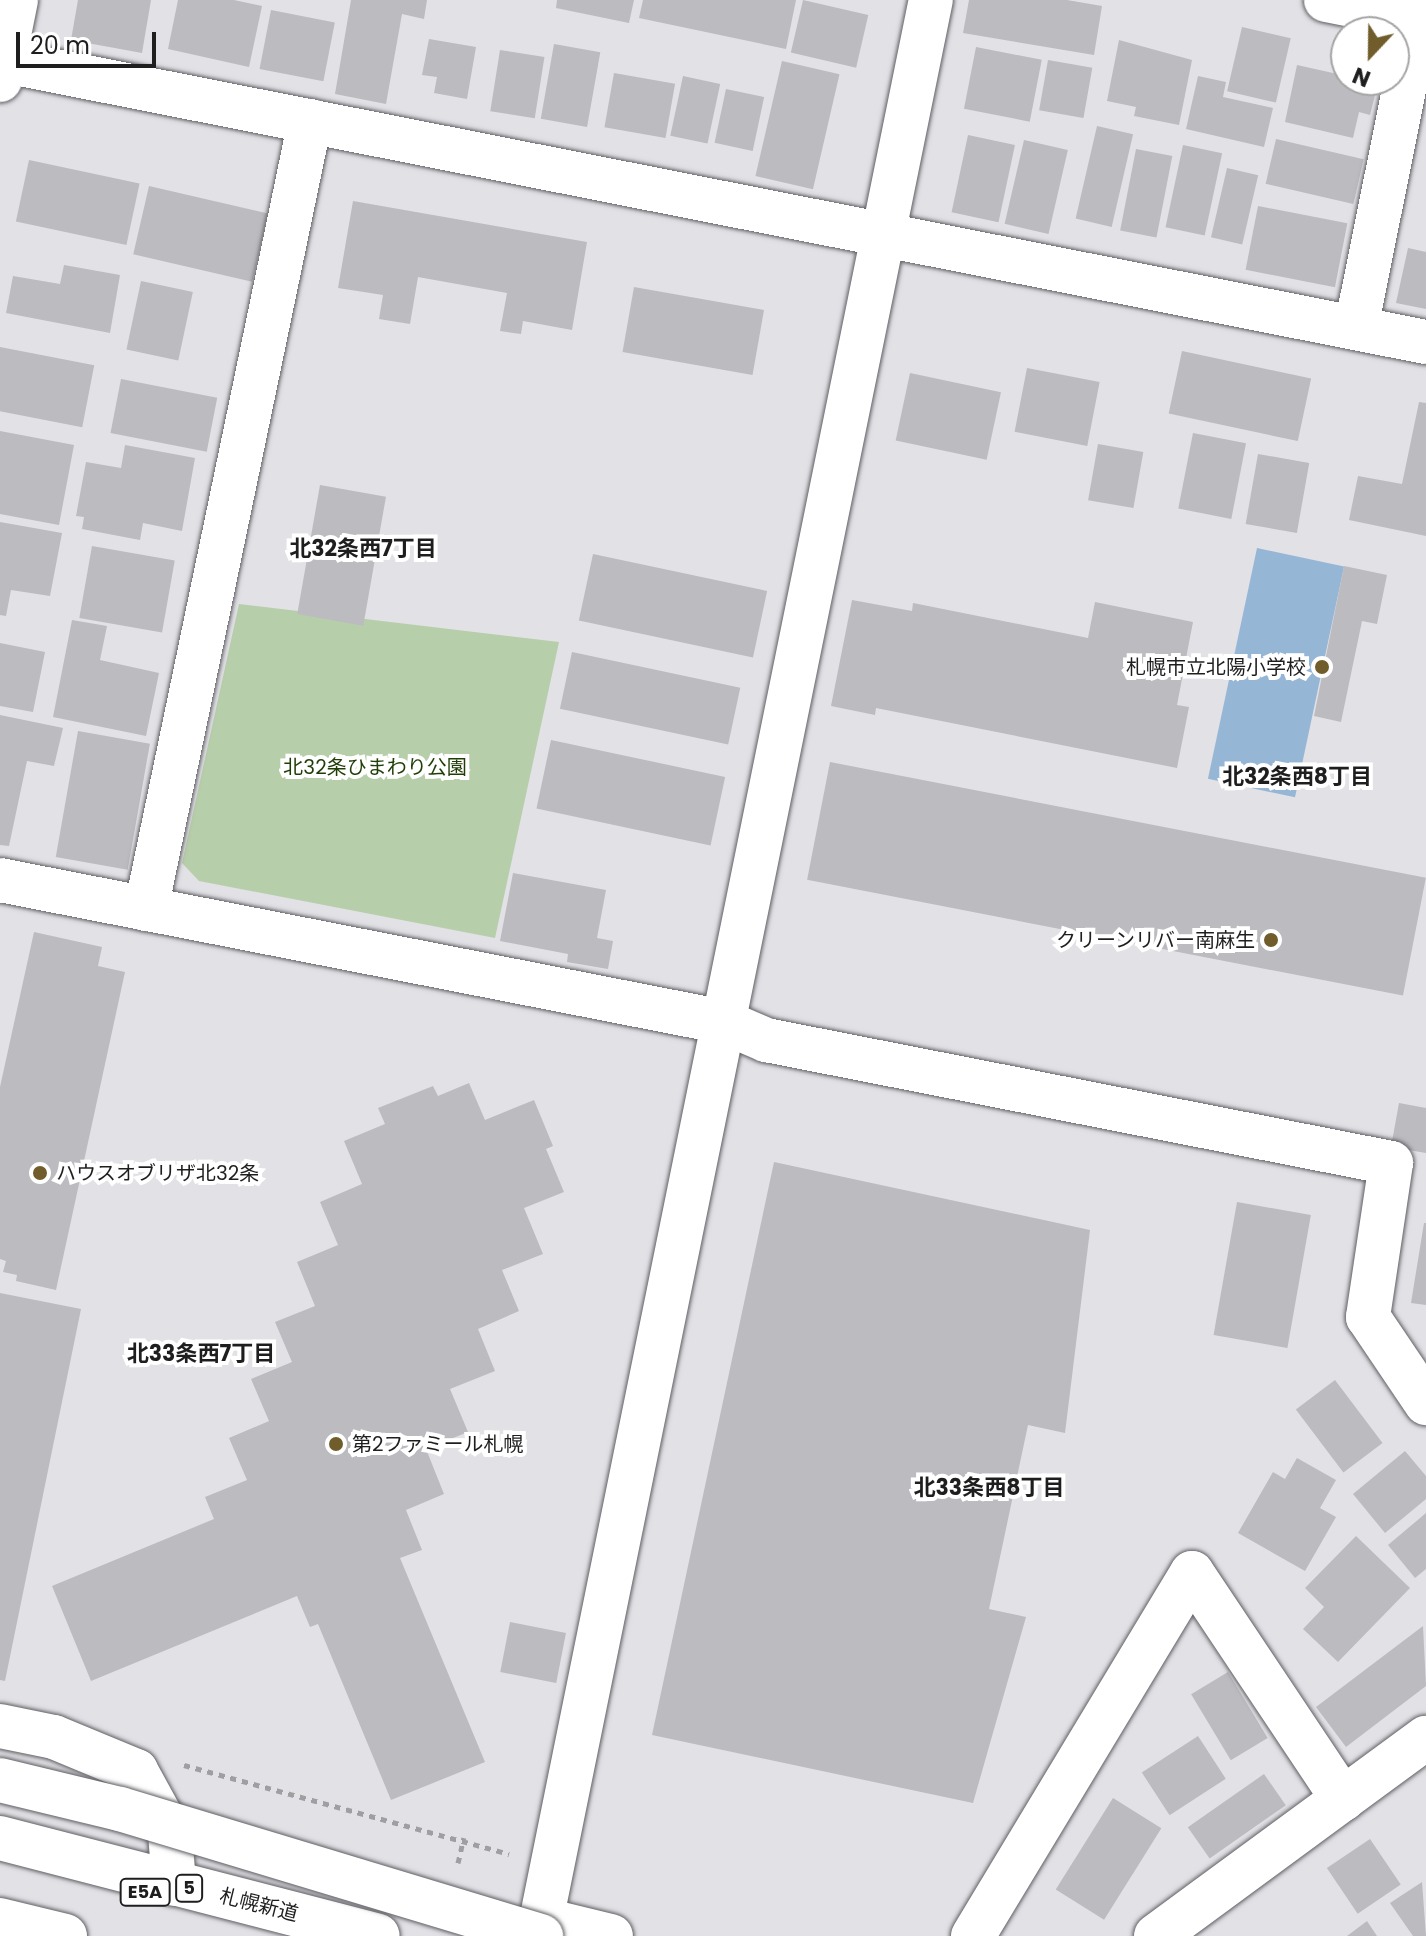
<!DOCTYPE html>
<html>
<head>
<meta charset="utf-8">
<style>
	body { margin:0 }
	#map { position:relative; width:1426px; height:1936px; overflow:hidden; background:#e2e1e6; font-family:Poppins,"Noto Sans JP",sans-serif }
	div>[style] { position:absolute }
	.green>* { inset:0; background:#b7ceab }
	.water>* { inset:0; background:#96b6d6; transform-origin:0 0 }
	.building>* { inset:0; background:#bbbbc0; transform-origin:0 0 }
	.path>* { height:5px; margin-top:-2.5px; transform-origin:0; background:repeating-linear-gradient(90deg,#9f9fa2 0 6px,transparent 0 12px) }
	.roads { filter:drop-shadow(0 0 2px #5f5e63) drop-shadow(0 0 2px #5f5e63) }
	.minor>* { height:44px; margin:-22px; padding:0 22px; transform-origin:22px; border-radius:22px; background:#fff }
	.highway>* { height:44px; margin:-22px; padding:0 22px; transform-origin:22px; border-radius:22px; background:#fff }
	.bridges { filter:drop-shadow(0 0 2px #5f5e63) drop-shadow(0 0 2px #5f5e63) }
	.highway-bridge>* { height:44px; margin:-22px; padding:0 22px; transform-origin:22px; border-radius:22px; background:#fff }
	.dots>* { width:22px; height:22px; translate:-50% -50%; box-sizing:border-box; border:4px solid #fff; border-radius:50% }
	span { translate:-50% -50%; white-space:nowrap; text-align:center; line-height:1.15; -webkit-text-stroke:8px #fff; paint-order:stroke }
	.shield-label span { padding:2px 6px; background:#fff; border:2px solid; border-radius:6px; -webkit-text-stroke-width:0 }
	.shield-label { font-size:18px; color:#1e1e1f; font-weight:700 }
	.poi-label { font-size:20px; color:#1e1e1f }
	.right { translate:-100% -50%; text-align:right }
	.left { translate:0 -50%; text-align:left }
	.park-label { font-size:20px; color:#1f3e07 }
	.street-label { font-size:20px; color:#1e1e1f }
	.neighbourhood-label { font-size:22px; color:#1e1e1f; font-weight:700 }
	.north { position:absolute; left:1330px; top:16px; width:80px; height:80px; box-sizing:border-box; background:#fff; border:2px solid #a5a5a5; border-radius:50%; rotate:202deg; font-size:22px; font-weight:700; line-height:32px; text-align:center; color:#1e1e1f }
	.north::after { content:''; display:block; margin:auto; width:28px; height:36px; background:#715d2c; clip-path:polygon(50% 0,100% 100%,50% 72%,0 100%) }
	.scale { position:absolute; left:16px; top:32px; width:140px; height:36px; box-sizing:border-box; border:4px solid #1e1e1f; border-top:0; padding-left:10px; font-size:24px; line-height:28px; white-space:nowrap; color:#1e1e1f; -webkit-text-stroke:6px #fff; paint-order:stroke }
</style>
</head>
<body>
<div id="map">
	<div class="green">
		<i style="clip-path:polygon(239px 604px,559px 642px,495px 938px,199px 881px,182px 863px)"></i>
	</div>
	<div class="water">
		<i style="left:1257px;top:548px;width:89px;height:236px;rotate:12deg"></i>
	</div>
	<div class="building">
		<i style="clip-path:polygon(78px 0,151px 0,142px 53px,71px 40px)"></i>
		<i style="clip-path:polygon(178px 0,234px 0,262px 6px,249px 67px,168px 49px)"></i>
		<i style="clip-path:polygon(351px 0,427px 0,424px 19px,402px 14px,386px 104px,335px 94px)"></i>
		<i style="clip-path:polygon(557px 0,634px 0,629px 23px,556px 8px)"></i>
		<i style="clip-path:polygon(643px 0,796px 0,786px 49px,639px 18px)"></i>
		<i style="left:803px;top:0;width:67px;height:54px;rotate:13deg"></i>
		<i style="clip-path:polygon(969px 0,1067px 0,1102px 6px,1094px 55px,963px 33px)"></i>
		<i style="left:271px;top:10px;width:65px;height:60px;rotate:11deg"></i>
		<i style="left:1242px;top:27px;width:50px;height:66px;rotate:13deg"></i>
		<i style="clip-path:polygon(429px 39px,476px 47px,467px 99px,434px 93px,437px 77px,422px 75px)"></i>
		<i style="clip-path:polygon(1119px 40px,1192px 60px,1179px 125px,1134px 116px,1136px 107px,1107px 101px)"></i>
		<i style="left:554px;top:44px;width:47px;height:76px;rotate:10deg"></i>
		<i style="left:976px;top:47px;width:67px;height:63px;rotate:11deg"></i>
		<i style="left:500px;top:50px;width:45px;height:62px;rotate:9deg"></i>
		<i style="left:1048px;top:60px;width:45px;height:51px;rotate:10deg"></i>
		<i style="left:782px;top:61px;width:59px;height:118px;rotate:13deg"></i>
		<i style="clip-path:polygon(1297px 65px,1378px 83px,1370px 115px,1359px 112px,1353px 138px,1285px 122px)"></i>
		<i style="left:614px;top:73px;width:62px;height:55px;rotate:10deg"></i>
		<i style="left:683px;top:76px;width:38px;height:61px;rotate:12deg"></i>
		<i style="clip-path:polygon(1198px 76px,1226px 82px,1223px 97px,1273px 108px,1264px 147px,1186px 129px)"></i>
		<i style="left:726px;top:89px;width:39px;height:55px;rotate:12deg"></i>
		<i style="left:1097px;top:126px;width:37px;height:95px;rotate:13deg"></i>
		<i style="left:968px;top:135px;width:48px;height:79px;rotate:12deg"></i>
		<i style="left:1276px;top:139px;width:90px;height:46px;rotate:13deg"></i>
		<i style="left:1024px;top:140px;width:45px;height:86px;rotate:13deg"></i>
		<i style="left:1183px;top:145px;width:40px;height:84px;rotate:12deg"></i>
		<i style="left:1136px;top:149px;width:37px;height:83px;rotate:11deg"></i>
		<i style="left:29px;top:160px;width:113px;height:63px;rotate:12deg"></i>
		<i style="left:1227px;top:168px;width:32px;height:71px;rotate:13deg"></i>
		<i style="left:149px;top:186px;width:122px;height:70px;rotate:13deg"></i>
		<i style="clip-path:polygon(353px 201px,587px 242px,572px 330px,523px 321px,521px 334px,500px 331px,507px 293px,418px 277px,410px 324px,379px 319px,383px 295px,338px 288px)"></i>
		<i style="left:1258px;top:206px;width:91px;height:65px;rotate:11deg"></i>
		<i style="clip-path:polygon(1408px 248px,1426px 252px,1426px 309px,1396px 303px)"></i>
		<i style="clip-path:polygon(64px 265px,120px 275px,110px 333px,6px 313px,13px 276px,60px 284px)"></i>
		<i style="left:141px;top:281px;width:53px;height:70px;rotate:12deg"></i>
		<i style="left:634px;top:287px;width:132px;height:66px;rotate:10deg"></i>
		<i style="left:0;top:347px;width:96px;height:63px;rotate:11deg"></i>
		<i style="left:1182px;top:351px;width:132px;height:64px;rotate:12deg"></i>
		<i style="left:1027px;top:368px;width:74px;height:65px;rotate:11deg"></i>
		<i style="left:910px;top:373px;width:93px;height:69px;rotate:12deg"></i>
		<i style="left:121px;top:379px;width:98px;height:55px;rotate:11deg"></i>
		<i style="clip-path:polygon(1419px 402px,1426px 403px,1426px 536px,1349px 520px,1358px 476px,1402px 484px)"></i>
		<i style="clip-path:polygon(0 431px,74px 445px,59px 525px,0 514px)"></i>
		<i style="left:1193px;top:433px;width:54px;height:77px;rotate:11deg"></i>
		<i style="left:1098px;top:444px;width:46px;height:57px;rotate:10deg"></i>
		<i style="clip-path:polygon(125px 445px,195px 458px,182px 531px,143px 523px,140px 540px,82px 529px,84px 517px,76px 516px,86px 462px,121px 468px)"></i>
		<i style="left:1258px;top:454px;width:52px;height:71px;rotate:10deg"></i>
		<i style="left:320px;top:485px;width:67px;height:131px;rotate:10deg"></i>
		<i style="clip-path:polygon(0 522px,62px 533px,50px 596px,11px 590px,6px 616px,0 615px)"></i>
		<i style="left:92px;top:546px;width:84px;height:73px;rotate:10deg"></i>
		<i style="left:593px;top:554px;width:178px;height:68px;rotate:12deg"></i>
		<i style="clip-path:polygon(1344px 566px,1387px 575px,1377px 624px,1362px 621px,1341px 722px,1314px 716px)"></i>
		<i style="clip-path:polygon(852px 600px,912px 611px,913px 603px,1088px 638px,1095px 602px,1193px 622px,1177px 705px,1189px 707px,1177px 768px,876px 708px,875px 715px,831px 706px)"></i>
		<i style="clip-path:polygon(72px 620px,107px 626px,100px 660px,159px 673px,146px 736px,53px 717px)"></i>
		<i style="clip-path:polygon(0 643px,45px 652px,33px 712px,0 706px)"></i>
		<i style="left:572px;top:652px;width:172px;height:58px;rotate:12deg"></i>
		<i style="clip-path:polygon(0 715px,63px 728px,54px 766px,27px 761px,9px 846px,0 845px)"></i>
		<i style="left:78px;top:731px;width:73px;height:128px;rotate:10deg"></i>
		<i style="left:551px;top:740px;width:178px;height:70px;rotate:12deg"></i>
		<i style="left:830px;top:762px;width:607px;height:120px;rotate:11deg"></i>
		<i style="clip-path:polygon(513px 873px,606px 890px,597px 938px,613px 941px,608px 969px,567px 962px,568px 954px,500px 941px)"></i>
		<i style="clip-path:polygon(34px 932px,102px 947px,98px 966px,125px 972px,56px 1290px,16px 1281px,17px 1275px,3px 1272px,6px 1261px,0 1259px,0 1087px)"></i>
		<i style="clip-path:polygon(469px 1083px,485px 1120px,534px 1100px,553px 1146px,546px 1149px,564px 1192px,524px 1208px,543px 1254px,502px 1270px,519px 1311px,478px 1329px,495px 1371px,450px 1389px,468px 1432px,426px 1449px,444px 1494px,406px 1510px,422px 1550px,400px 1558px,485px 1762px,391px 1800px,318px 1624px,310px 1627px,297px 1596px,91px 1681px,52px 1586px,214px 1519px,205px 1497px,247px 1480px,229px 1438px,269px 1421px,251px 1379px,292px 1362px,275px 1322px,315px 1306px,297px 1262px,338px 1245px,320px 1202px,362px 1184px,344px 1141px,385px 1124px,378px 1108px,433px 1086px,438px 1096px)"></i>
		<i style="clip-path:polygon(1399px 1103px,1426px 1108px,1426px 1153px,1391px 1147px)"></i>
		<i style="clip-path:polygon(774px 1162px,1090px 1230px,1065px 1433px,1028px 1425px,989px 1609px,1026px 1617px,973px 1803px,652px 1735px)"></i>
		<i style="left:1237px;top:1202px;width:75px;height:135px;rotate:10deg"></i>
		<i style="clip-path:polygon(1424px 1223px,1426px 1223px,1426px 1305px,1411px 1303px)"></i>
		<i style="clip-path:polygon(0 1293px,81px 1309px,5px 1681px,0 1680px)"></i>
		<i style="left:1335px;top:1380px;width:79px;height:49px;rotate:53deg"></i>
		<i style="clip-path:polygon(1405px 1451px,1426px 1476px,1426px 1499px,1385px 1533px,1353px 1494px)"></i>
		<i style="clip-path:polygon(1297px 1458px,1336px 1480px,1320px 1508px,1336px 1517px,1305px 1571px,1238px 1533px,1273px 1472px,1285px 1479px)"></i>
		<i style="clip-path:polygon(1426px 1513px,1426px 1569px,1415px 1578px,1388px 1545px)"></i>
		<i style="clip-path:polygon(1356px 1536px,1410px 1588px,1338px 1662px,1303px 1629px,1324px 1607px,1305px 1588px)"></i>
		<i style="left:510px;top:1622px;width:57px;height:51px;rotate:11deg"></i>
		<i style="clip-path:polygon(1423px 1626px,1426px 1686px,1346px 1747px,1316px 1707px)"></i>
		<i style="left:1228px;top:1672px;width:77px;height:43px;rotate:59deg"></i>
		<i style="left:1198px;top:1736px;width:51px;height:67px;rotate:57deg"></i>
		<i style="left:1264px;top:1774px;width:38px;height:93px;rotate:55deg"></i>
		<i style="left:1113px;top:1798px;width:57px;height:108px;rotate:32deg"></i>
		<i style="left:1370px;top:1839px;width:55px;height:52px;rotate:56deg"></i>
		<i style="clip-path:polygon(1422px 1882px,1426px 1936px,1413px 1936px,1390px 1903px)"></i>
		<i style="clip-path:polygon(1367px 1921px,1377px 1936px,1347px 1936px)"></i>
	</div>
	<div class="path">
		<i style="left:184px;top:1765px;width:337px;rotate:15.3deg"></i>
		<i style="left:458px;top:1863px;width:26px;rotate:-77deg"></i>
	</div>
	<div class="roads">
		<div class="minor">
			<i style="left:1326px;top:0;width:94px;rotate:11.1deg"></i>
			<i style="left:0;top:60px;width:1454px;rotate:11.19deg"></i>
			<i style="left:0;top:80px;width:82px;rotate:-78.7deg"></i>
			<i style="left:1356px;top:328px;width:335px;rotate:-78.6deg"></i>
			<i style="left:0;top:880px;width:738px;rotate:11.1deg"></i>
			<i style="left:724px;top:1022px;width:46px;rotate:23.2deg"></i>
			<i style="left:766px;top:1040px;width:637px;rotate:11.13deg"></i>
			<i style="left:1391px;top:1163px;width:156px;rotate:98.5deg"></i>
			<i style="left:1368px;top:1317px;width:104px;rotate:56deg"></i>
			<i style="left:146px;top:909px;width:805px;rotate:-78.24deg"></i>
			<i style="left:0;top:1726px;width:55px;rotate:11.5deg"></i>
			<i style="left:54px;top:1737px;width:89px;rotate:22.5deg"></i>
			<i style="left:136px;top:1771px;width:71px;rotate:61.3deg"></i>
			<i style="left:170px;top:1833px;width:51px;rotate:85.5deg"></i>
			<i style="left:541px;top:1919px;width:72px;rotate:13.7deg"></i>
			<i style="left:538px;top:1936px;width:1975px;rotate:-78.53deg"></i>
			<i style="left:973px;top:1936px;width:424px;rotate:-58.9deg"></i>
			<i style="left:1192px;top:1573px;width:272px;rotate:56.3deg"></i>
			<i style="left:1156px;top:1936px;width:335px;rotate:-36.3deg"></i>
		</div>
		<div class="highway">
			<i style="left:0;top:1838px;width:390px;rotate:14.5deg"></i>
			<i style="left:0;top:1920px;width:67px;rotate:13.8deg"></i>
		</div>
	</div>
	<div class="bridges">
		<div class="highway-bridge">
			<i style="left:0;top:1780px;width:123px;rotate:13.6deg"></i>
			<i style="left:120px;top:1809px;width:440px;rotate:16.8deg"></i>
		</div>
	</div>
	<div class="dots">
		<i style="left:1322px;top:667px;background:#715d2c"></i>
		<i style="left:1271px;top:940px;background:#715d2c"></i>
		<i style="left:40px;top:1173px;background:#715d2c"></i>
		<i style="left:336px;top:1444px;background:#715d2c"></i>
	</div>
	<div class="shield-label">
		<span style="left:189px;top:1888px">5</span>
		<span style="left:145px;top:1892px">E5A</span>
	</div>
	<div class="poi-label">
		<span class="right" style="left:1306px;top:667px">札幌市立北陽小学校</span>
		<span class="right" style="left:1255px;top:940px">クリーンリバー南麻生</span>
		<span class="left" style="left:56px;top:1173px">ハウスオブリザ北32条</span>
		<span class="left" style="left:352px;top:1444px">第2ファミール札幌</span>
	</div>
	<div class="park-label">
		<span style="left:375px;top:767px">北32条ひまわり公園</span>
	</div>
	<div class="street-label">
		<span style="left:259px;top:1905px;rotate:14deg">札幌新道</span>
	</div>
	<div class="neighbourhood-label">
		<span style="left:363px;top:549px">北32条西7丁目</span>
		<span style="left:1297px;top:777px">北32条西8丁目</span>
		<span style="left:201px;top:1354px">北33条西7丁目</span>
		<span style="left:989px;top:1488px">北33条西8丁目</span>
	</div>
	<div class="north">N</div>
	<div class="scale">20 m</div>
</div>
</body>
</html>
